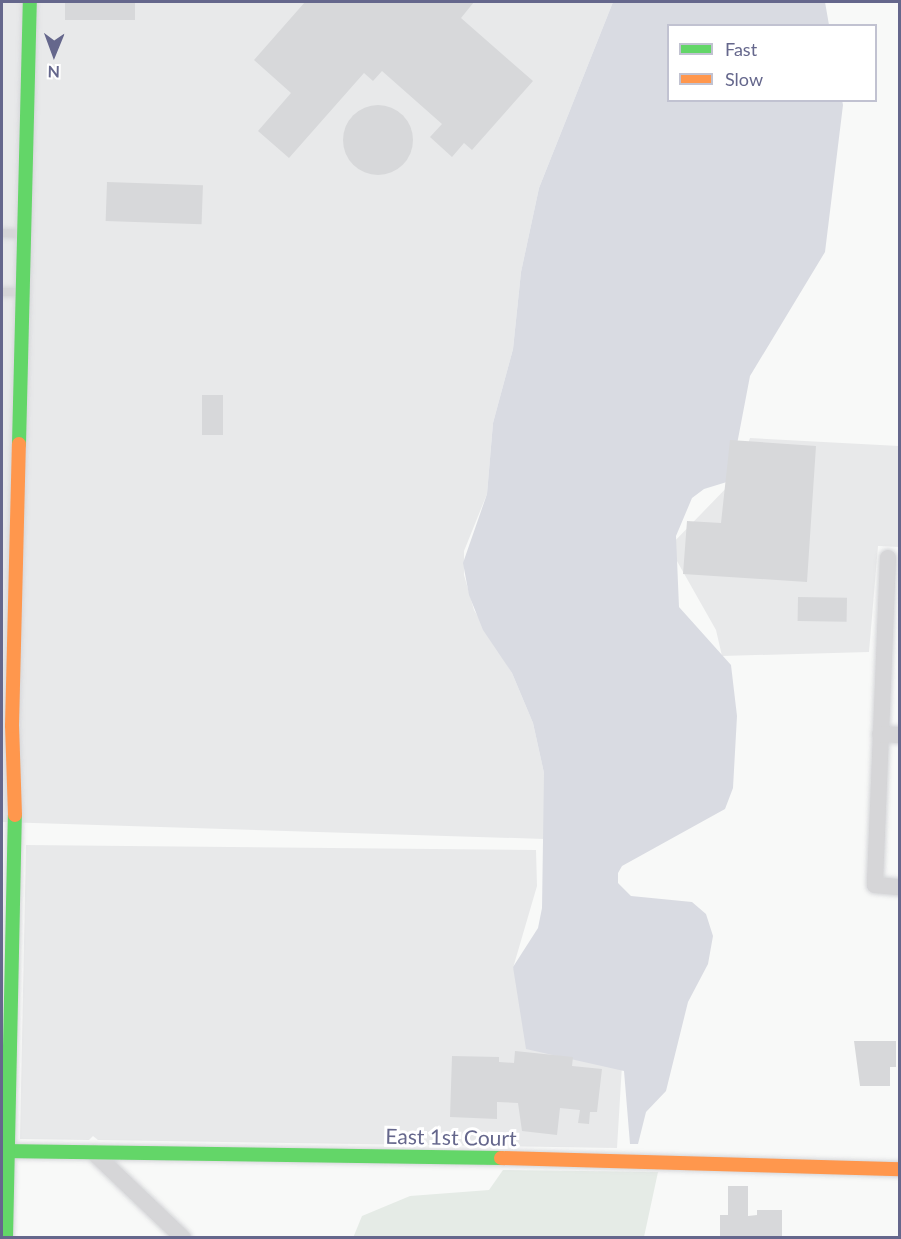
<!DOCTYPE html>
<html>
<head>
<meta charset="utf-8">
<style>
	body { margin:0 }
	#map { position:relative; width:901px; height:1239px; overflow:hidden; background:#f8f9f8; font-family:Lato,sans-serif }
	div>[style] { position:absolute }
	.built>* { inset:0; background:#e8e9ea }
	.green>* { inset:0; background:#e5ebe6 }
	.water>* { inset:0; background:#d9dbe2 }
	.building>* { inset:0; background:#d7d8da; transform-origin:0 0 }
	.round { border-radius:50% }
	.roads { filter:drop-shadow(0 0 2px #d5d6d9) drop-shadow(0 0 2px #d5d6d9) }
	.lane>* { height:8px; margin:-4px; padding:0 4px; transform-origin:4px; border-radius:4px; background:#d6d6d8 }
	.street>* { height:16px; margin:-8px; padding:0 8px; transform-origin:8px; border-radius:8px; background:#d6d6d8 }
	.fast>* { height:14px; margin:-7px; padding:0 7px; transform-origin:7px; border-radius:7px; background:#63d668 }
	.slow>* { height:14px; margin:-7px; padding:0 7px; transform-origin:7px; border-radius:7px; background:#ff974d }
	span { translate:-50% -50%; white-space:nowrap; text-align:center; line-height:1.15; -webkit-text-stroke:6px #fff; paint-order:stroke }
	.street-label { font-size:21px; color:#65678c }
	.frame { position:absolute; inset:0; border:3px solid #65678c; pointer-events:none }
	.legend { position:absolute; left:667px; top:24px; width:210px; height:78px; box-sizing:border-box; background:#fff; border:2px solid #c1c2d1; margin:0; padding:8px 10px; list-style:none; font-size:18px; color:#65678c }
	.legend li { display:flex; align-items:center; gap:12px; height:30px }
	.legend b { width:30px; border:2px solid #c1c2d1 }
	.north { position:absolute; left:24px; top:24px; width:60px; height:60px; -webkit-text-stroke:4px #fff; paint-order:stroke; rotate:181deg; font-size:16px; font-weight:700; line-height:24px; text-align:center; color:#65678c }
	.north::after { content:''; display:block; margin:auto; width:21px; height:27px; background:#65678c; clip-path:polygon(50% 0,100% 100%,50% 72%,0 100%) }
</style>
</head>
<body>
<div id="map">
	<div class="built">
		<i style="clip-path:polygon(2px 2px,613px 2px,539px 188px,521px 272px,513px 349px,493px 423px,487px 494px,464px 551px,464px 575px,474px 610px,512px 673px,533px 723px,544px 773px,544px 839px,2px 822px)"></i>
		<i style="clip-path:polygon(750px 438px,899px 446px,900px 554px,898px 566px,899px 547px,878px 546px,869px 652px,722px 656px,716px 630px,669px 547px,736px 478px)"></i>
		<i style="clip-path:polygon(26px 845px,536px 850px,537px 886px,513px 968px,622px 1065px,617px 1148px,98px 1140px,93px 1136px,89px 1140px,20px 1139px)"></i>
	</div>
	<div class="green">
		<i style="clip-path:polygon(503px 1170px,658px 1172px,644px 1237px,353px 1238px,362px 1216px,410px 1196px,489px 1190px)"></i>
	</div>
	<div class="water">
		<i style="clip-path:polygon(613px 2px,825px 2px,829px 25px,668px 26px,668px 100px,842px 100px,843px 105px,825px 252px,750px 376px,730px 481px,704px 489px,692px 498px,676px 536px,679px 607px,731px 665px,737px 716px,733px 788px,725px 809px,622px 866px,618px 873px,618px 883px,631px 896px,692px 902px,706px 914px,713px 936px,708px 964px,688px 1002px,666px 1091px,646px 1112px,638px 1144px,630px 1144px,624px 1071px,526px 1049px,513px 967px,538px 928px,542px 908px,544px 773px,533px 723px,512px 673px,483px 630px,469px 595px,463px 563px,487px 494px,493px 423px,513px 349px,521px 272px,539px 188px)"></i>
	</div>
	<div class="building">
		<i style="left:65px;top:2px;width:70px;height:18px"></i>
		<i style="clip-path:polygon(305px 2px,474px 2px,461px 18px,533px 81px,472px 150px,464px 143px,452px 157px,430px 137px,442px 124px,382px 71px,373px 81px,364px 73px,289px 158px,258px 131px,291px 93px,254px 60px)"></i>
		<i class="round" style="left:343px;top:105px;width:70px;height:70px"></i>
		<i style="left:107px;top:182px;width:96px;height:39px;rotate:2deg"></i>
		<i style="left:202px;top:395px;width:21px;height:40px"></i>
		<i style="clip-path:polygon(730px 440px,816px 446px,807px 582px,683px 574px,687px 521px,721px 523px)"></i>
		<i style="left:798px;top:597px;width:49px;height:24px;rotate:1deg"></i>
		<i style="clip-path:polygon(854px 1041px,896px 1041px,896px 1067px,890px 1067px,890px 1086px,860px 1086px)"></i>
		<i style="clip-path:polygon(515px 1051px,573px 1057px,572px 1066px,602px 1069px,597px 1112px,590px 1112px,589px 1124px,578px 1123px,580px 1110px,560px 1108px,557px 1135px,522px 1131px,518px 1103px,497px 1102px,497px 1119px,450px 1117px,452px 1056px,499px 1057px,499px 1062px,514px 1063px)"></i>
		<i style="clip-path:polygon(728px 1186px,748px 1186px,748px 1216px,757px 1215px,757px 1210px,782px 1210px,782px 1238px,720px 1238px,720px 1215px,728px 1215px)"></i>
	</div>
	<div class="roads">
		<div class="lane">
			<i style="left:2px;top:233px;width:22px;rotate:3deg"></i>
			<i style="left:2px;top:292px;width:17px"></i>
		</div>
		<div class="street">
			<i style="left:888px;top:558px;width:327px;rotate:92.3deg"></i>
			<i style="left:875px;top:885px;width:25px;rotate:5deg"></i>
			<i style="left:880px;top:734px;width:20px;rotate:3deg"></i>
			<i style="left:94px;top:1153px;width:123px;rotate:43.7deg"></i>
		</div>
		<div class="fast">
			<i style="left:19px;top:444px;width:442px;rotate:-88.6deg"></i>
			<i style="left:2px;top:1151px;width:499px;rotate:0.8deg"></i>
			<i style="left:6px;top:1238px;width:423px;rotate:-88.8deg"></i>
		</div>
		<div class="slow">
			<i style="left:15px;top:815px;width:89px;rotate:-91.9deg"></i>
			<i style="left:12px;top:726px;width:282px;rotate:-88.6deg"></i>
			<i style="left:501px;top:1158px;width:399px;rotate:1.6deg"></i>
		</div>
	</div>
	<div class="street-label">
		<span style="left:451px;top:1137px;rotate:1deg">East 1st Court</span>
	</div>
	<div class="frame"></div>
	<ul class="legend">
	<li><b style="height:8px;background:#63d668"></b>Fast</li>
	<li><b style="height:8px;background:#ff974d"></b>Slow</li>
	</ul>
	<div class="north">N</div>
</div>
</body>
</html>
